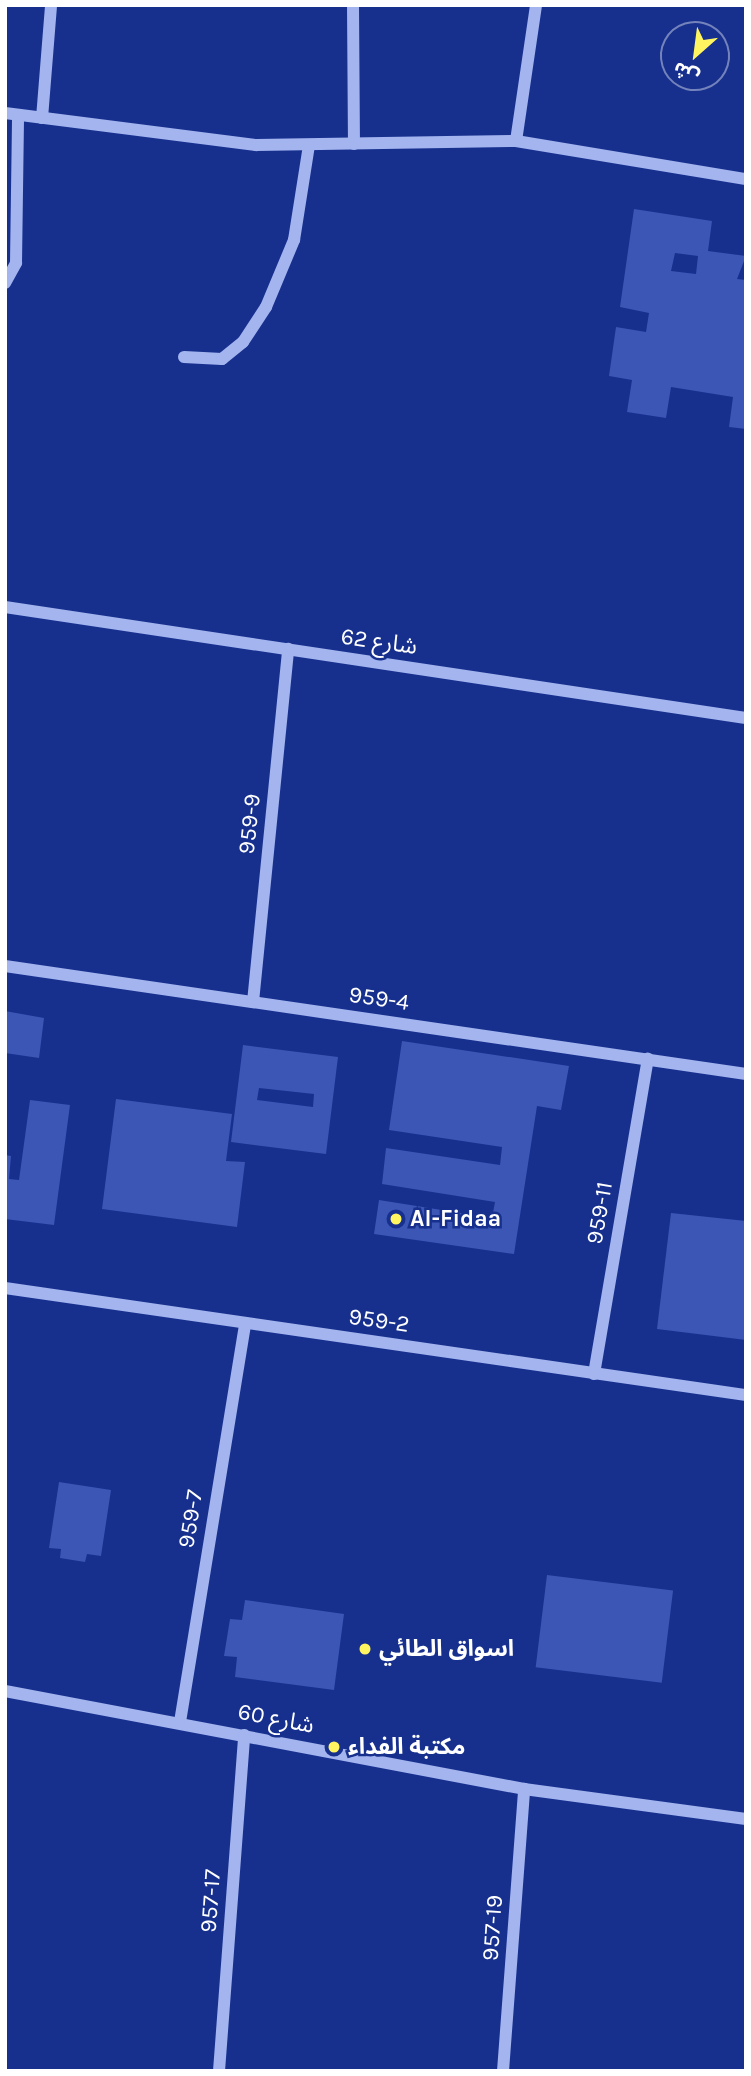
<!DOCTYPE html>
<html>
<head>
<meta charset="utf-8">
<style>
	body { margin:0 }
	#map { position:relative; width:751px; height:2076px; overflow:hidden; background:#17308e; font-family:Karla,"Noto Sans Arabic",sans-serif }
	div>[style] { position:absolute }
	.building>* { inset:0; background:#3b56b4; transform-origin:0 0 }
	.minor>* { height:12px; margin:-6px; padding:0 6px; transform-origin:6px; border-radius:6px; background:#a3b4ef }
	.dots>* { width:19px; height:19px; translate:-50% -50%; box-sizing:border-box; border:4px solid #17308e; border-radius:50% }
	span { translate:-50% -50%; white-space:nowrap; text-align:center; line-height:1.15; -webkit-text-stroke:5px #17308e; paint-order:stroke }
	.street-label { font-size:23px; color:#fff }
	.poi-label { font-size:23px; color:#fff; font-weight:700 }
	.left { translate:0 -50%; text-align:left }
	.frame { position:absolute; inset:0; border:7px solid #fff; pointer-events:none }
	.north { position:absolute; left:660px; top:21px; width:70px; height:70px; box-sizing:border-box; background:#17308e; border:2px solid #7483bb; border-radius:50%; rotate:208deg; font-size:19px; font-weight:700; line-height:28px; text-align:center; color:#fff }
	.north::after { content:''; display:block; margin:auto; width:24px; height:32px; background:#fff561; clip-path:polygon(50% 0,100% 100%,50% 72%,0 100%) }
</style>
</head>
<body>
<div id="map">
	<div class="building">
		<i style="clip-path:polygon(evenodd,634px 209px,712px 221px,708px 251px,746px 256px,737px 279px,746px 280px,746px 429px,729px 427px,733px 397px,671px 387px,666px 418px,627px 412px,632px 380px,609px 376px,616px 327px,646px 332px,649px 313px,620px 307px,634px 209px,675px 253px,698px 256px,696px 274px,671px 271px,675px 253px)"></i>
		<i style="clip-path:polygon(5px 1011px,44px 1018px,39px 1058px,5px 1053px)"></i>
		<i style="clip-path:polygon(402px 1041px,569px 1066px,561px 1110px,537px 1106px,514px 1254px,374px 1234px,379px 1200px,492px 1218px,495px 1202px,382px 1184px,386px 1148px,500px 1165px,502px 1147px,389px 1130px)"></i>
		<i style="clip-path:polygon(evenodd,243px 1045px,338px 1057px,326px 1154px,231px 1142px,243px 1045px,259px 1088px,314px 1094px,313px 1107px,257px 1100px,259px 1088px)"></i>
		<i style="clip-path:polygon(116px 1099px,232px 1114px,226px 1161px,245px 1162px,237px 1227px,102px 1209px)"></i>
		<i style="clip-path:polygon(30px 1100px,70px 1105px,54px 1225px,5px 1219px,5px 1155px,11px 1156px,9px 1179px,19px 1180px)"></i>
		<i style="clip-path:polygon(671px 1213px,746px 1221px,746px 1340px,657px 1329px)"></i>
		<i style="clip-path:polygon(59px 1482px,111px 1490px,101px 1556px,87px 1554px,85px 1562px,60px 1558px,61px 1549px,49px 1548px)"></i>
		<i style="left:547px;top:1575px;width:127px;height:93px;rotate:7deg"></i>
		<i style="clip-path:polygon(245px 1600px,344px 1614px,334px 1690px,235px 1677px,237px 1657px,224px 1656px,230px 1619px,242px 1620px)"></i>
	</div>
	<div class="minor">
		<i style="left:353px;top:5px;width:139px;rotate:89.6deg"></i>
		<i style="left:5px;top:113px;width:253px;rotate:7.3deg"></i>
		<i style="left:256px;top:145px;width:260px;rotate:-0.9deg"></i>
		<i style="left:516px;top:141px;width:233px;rotate:9.4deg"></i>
		<i style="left:42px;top:118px;width:113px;rotate:-85.4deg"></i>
		<i style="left:516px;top:141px;width:137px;rotate:-81.6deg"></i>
		<i style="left:5px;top:283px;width:23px;rotate:-61deg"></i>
		<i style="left:16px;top:263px;width:148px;rotate:-89.2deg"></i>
		<i style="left:184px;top:357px;width:38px;rotate:3deg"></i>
		<i style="left:222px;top:359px;width:27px;rotate:-39deg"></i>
		<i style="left:243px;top:342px;width:42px;rotate:-56.7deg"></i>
		<i style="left:266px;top:307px;width:73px;rotate:-67.3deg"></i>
		<i style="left:294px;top:240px;width:96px;rotate:-81deg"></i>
		<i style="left:5px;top:607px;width:749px;rotate:8.52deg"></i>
		<i style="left:5px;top:966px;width:749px;rotate:8.29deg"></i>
		<i style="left:253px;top:1002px;width:355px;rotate:-84.3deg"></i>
		<i style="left:5px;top:1288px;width:749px;rotate:8.22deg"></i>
		<i style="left:594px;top:1374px;width:320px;rotate:-80.3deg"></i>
		<i style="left:5px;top:1691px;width:528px;rotate:10.69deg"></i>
		<i style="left:524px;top:1789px;width:224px;rotate:7.7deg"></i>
		<i style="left:180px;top:1722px;width:404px;rotate:-80.7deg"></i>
		<i style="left:219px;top:2071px;width:337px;rotate:-85.7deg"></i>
		<i style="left:503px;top:2071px;width:283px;rotate:-85.7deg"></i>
	</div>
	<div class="dots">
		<i style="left:396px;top:1219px;background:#fff561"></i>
		<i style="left:365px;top:1649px;background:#fff561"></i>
		<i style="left:334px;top:1747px;background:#fff561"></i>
	</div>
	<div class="street-label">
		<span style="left:379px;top:642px;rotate:8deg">شارع 62</span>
		<span style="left:250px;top:824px;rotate:-84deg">959-9</span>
		<span style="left:379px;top:999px;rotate:8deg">959-4</span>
		<span style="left:600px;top:1213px;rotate:-80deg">959-11</span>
		<span style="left:379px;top:1321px;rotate:8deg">959-2</span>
		<span style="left:191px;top:1519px;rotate:-81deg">959-7</span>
		<span style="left:276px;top:1719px;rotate:11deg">شارع 60</span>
		<span style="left:211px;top:1901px;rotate:-86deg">957-17</span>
		<span style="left:493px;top:1928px;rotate:-86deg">957-19</span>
	</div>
	<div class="poi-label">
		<span class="left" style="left:410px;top:1219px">Al-Fidaa</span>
		<span class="left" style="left:379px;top:1649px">اسواق الطائي</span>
		<span class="left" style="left:348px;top:1747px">مكتبة الفداء</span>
	</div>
	<div class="frame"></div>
	<div class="north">ش</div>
</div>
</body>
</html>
